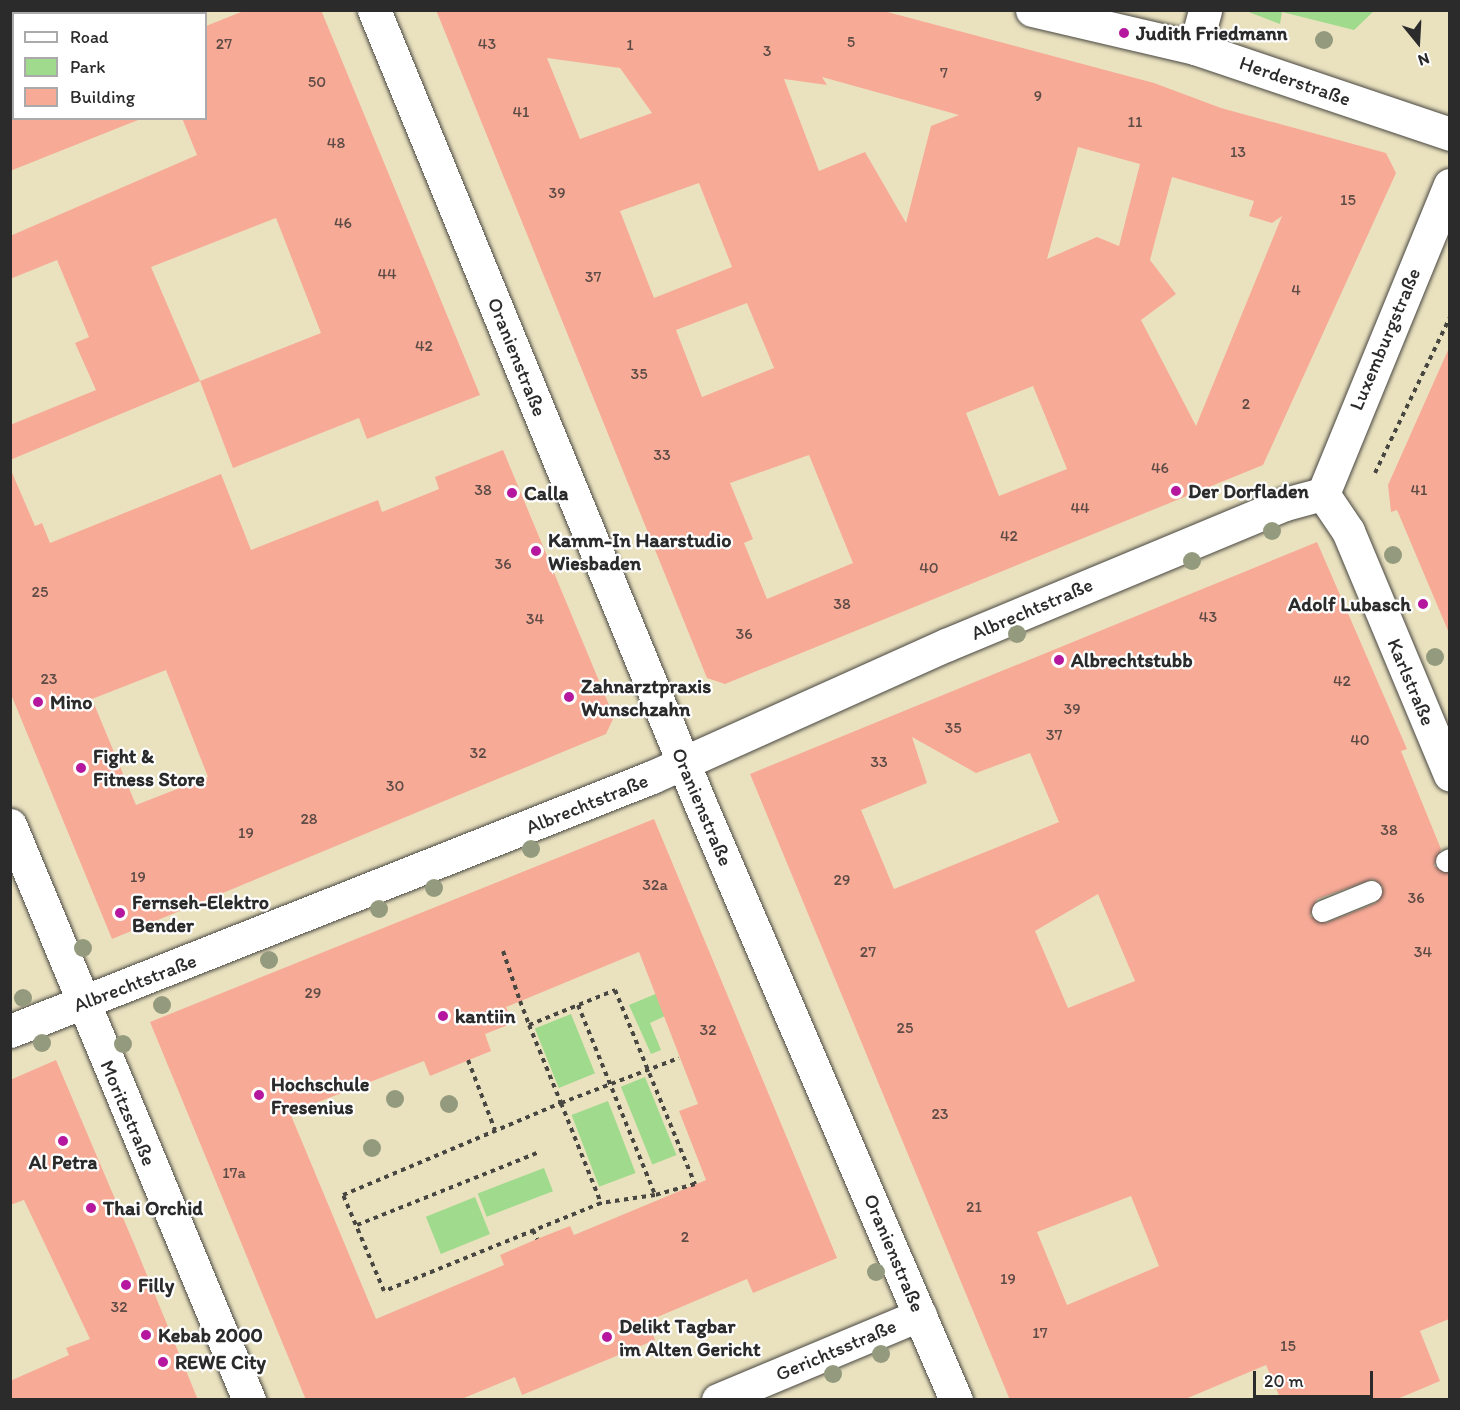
<!DOCTYPE html>
<html>
<head>
<meta charset="utf-8">
<style>
	body { margin:0 }
	#map { position:relative; width:1460px; height:1410px; overflow:hidden; background:#eae2bf; font-family:Itim,sans-serif }
	div>[style] { position:absolute }
	.green>* { inset:0; background:#a0da8c; transform-origin:0 0 }
	.building>* { inset:0; background:#f7ab97 }
	.path>* { height:4px; margin-top:-2px; transform-origin:0; background:repeating-linear-gradient(90deg,#484641 0 4.5px,transparent 0 9px) }
	.roads { filter:drop-shadow(0 0 2px #484641) drop-shadow(0 0 2px #484641) }
	.service>* { height:21px; margin:-10.5px; padding:0 10.5px; transform-origin:10.5px; border-radius:10.5px; background:#fff }
	.pedestrian>* { height:32px; margin:-16px; padding:0 16px; transform-origin:16px; border-radius:16px; background:#fff }
	.minor>* { height:33px; margin:-16.5px; padding:0 16.5px; transform-origin:16.5px; border-radius:16.5px; background:#fff }
	.tertiary>* { height:33px; margin:-16.5px; padding:0 16.5px; transform-origin:16.5px; border-radius:16.5px; background:#fff }
	.trees>* { width:18px; height:18px; margin:-9px; border-radius:50%; background:#949a7e }
	.dots>* { width:16px; height:16px; translate:-50% -50%; box-sizing:border-box; border:3px solid #fff; border-radius:50% }
	span { translate:-50% -50%; white-space:nowrap; text-align:center; line-height:1.15; -webkit-text-stroke:4.5px #fff; paint-order:stroke }
	.number-label { font-size:16px; color:#5e4b46 }
	.number-label span { -webkit-text-stroke-width:0 }
	.poi-label { font-size:20px; color:#2b2b2b; font-weight:700 }
	.left { translate:0 -50%; text-align:left }
	.right { translate:-100% -50%; text-align:right }
	.street-label { font-size:20px; color:#2b2b2b }
	.frame { position:absolute; inset:0; border:12px solid #2b2b2b; pointer-events:none }
	.legend { position:absolute; left:12px; top:12px; width:195px; height:108px; box-sizing:border-box; background:#fff; border:2px solid #aaa; margin:0; padding:8px 10px; list-style:none; font-size:18px; color:#2b2b2b }
	.legend li { display:flex; align-items:center; gap:12px; height:30px }
	.legend b { width:30px; border:2px solid #aaa }
	.north { position:absolute; left:1388px; top:12px; width:60px; height:60px; -webkit-text-stroke:4px #fff; paint-order:stroke; rotate:162deg; font-size:16px; font-weight:700; line-height:24px; text-align:center; color:#2b2b2b }
	.north::after { content:''; display:block; margin:auto; width:21px; height:27px; background:#2b2b2b; clip-path:polygon(50% 0,100% 100%,50% 72%,0 100%) }
	.scale { position:absolute; left:1253px; top:1371px; width:120px; height:27px; box-sizing:border-box; border:3px solid #2b2b2b; border-top:0; padding-left:8px; font-size:18px; line-height:21px; white-space:nowrap; color:#2b2b2b; -webkit-text-stroke:4px #fff; paint-order:stroke }
</style>
</head>
<body>
<div id="map">
	<div class="green">
		<i style="clip-path:polygon(1246px 11px,1374px 11px,1354px 30px,1282px 12px,1280px 24px)"></i>
		<i style="clip-path:polygon(658px 993px,667px 1015px,650px 1023px,661px 1050px,651px 1054px,629px 1005px)"></i>
		<i style="left:571px;top:1014px;width:64px;height:39px;rotate:68deg"></i>
		<i style="left:645px;top:1077px;width:84px;height:26px;rotate:68deg"></i>
		<i style="left:608px;top:1101px;width:77px;height:39px;rotate:69deg"></i>
		<i style="left:544px;top:1168px;width:25px;height:71px;rotate:69deg"></i>
		<i style="left:475px;top:1197px;width:40px;height:53px;rotate:68deg"></i>
	</div>
	<div class="building">
		<i style="clip-path:polygon(evenodd,246px 10px,321px 10px,480px 395px,367px 439px,359px 418px,233px 468px,200px 381px,10px 460px,10px 425px,96px 390px,75px 343px,89px 337px,57px 260px,10px 279px,10px 236px,197px 155px,182px 118px,206px 118px,206px 26px,246px 10px,276px 218px,321px 333px,200px 381px,151px 267px,276px 218px)"></i>
		<i style="clip-path:polygon(evenodd,436px 10px,880px 10px,1154px 83px,1221px 108px,1386px 153px,1396px 173px,1263px 465px,725px 684px,707px 678px,436px 10px,547px 58px,620px 68px,652px 113px,580px 139px,547px 58px,436px 10px,822px 77px,959px 115px,931px 126px,906px 223px,865px 152px,819px 171px,784px 79px,827px 85px,822px 77px,436px 10px,1078px 147px,1140px 164px,1119px 246px,1097px 237px,1047px 259px,1078px 147px,436px 10px,1172px 177px,1254px 201px,1249px 216px,1272px 223px,1282px 216px,1196px 426px,1141px 320px,1176px 294px,1150px 260px,1172px 177px,436px 10px,699px 183px,732px 267px,654px 298px,620px 211px,699px 183px,436px 10px,747px 303px,774px 368px,702px 397px,676px 330px,747px 303px,436px 10px,1033px 386px,1067px 469px,999px 496px,966px 413px,1033px 386px,436px 10px,809px 455px,853px 563px,767px 599px,744px 543px,753px 539px,730px 483px,809px 455px)"></i>
		<i style="clip-path:polygon(10px 118px,138px 118px,138px 120px,10px 171px)"></i>
		<i style="clip-path:polygon(1449px 348px,1449px 633px,1397px 510px,1391px 512px,1388px 485px)"></i>
		<i style="clip-path:polygon(evenodd,503px 450px,614px 717px,606px 734px,112px 939px,10px 692px,10px 468px,35px 526px,42px 523px,50px 543px,221px 474px,251px 550px,378px 500px,382px 512px,439px 489px,435px 477px,503px 450px,166px 670px,208px 777px,136px 805px,92px 699px,166px 670px)"></i>
		<i style="clip-path:polygon(evenodd,1317px 542px,1407px 749px,1401px 751px,1441px 849px,1434px 866px,1449px 873px,1449px 1319px,1420px 1331px,1440px 1381px,1395px 1400px,1281px 1400px,1266px 1365px,1183px 1400px,1010px 1400px,750px 774px,1317px 542px,912px 737px,976px 773px,1030px 753px,1059px 822px,894px 889px,861px 810px,927px 783px,912px 737px,1317px 542px,1373px 879px,1383px 887px,1376px 903px,1326px 923px,1310px 916px,1317px 899px,1373px 879px,1317px 542px,1098px 894px,1135px 981px,1068px 1008px,1035px 931px,1098px 894px,1317px 542px,1131px 1196px,1159px 1266px,1067px 1305px,1037px 1232px,1131px 1196px)"></i>
		<i style="clip-path:polygon(evenodd,654px 819px,837px 1258px,753px 1293px,747px 1279px,648px 1321px,655px 1340px,522px 1395px,515px 1377px,459px 1400px,306px 1400px,150px 1022px,654px 819px,639px 952px,698px 1104px,679px 1111px,706px 1180px,574px 1235px,570px 1226px,537px 1239px,500px 1255px,504px 1265px,376px 1319px,290px 1113px,424px 1061px,430px 1076px,491px 1051px,485px 1034px,513px 1023px,506px 1007px,639px 952px)"></i>
		<i style="clip-path:polygon(56px 1060px,135px 1246px,198px 1400px,10px 1400px,10px 1381px,69px 1355px,66px 1348px,90px 1339px,24px 1200px,10px 1205px,10px 1080px)"></i>
	</div>
	<div class="path">
		<i style="left:1375px;top:473px;width:173px;rotate:-64.3deg"></i>
		<i style="left:503px;top:951px;width:53px;rotate:71.2deg"></i>
		<i style="left:520px;top:1001px;width:26px;rotate:69deg"></i>
		<i style="left:529px;top:1025px;width:84px;rotate:67.7deg"></i>
		<i style="left:561px;top:1103px;width:108px;rotate:68.2deg"></i>
		<i style="left:601px;top:1203px;width:234px;rotate:157.9deg"></i>
		<i style="left:384px;top:1291px;width:104px;rotate:-113.1deg"></i>
		<i style="left:343px;top:1195px;width:237px;rotate:-22.9deg"></i>
		<i style="left:561px;top:1103px;width:126px;rotate:-20.9deg"></i>
		<i style="left:578px;top:1005px;width:205px;rotate:67.9deg"></i>
		<i style="left:655px;top:1195px;width:55px;rotate:171.6deg"></i>
		<i style="left:529px;top:1025px;width:93px;rotate:-22.1deg"></i>
		<i style="left:615px;top:990px;width:210px;rotate:67.6deg"></i>
		<i style="left:695px;top:1184px;width:41px;rotate:164.6deg"></i>
		<i style="left:468px;top:1060px;width:75px;rotate:68.9deg"></i>
		<i style="left:357px;top:1225px;width:194px;rotate:-21.8deg"></i>
		<i style="left:533px;top:1230px;width:10px;rotate:66deg"></i>
	</div>
	<div class="roads">
		<div class="service">
			<i style="left:1446px;top:861px;width:4px;rotate:-27deg"></i>
			<i style="left:1322px;top:911px;width:53px;rotate:-22.2deg"></i>
		</div>
		<div class="pedestrian">
			<i style="left:718px;top:1400px;width:220px;rotate:-22.7deg"></i>
		</div>
		<div class="minor">
			<i style="left:1032px;top:10px;width:167px;rotate:13.1deg"></i>
			<i style="left:1195px;top:48px;width:269px;rotate:18.6deg"></i>
			<i style="left:94px;top:14px;width:9px;rotate:-27deg"></i>
			<i style="left:10px;top:47px;width:4px;rotate:-14deg"></i>
			<i style="left:1195px;top:48px;width:39px;rotate:-75deg"></i>
			<i style="left:1323px;top:494px;width:334px;rotate:-67.7deg"></i>
			<i style="left:1323px;top:494px;width:45px;rotate:56deg"></i>
			<i style="left:1348px;top:531px;width:264px;rotate:67.3deg"></i>
			<i style="left:10px;top:1031px;width:690px;rotate:-21.59deg"></i>
			<i style="left:652px;top:777px;width:322px;rotate:-24.2deg"></i>
			<i style="left:946px;top:645px;width:367px;rotate:-22.6deg"></i>
			<i style="left:1285px;top:504px;width:39px;rotate:-15deg"></i>
		</div>
		<div class="tertiary">
			<i style="left:374px;top:10px;width:855px;rotate:67.66deg"></i>
			<i style="left:699px;top:801px;width:652px;rotate:66.78deg"></i>
			<i style="left:10px;top:825px;width:623px;rotate:67.43deg"></i>
		</div>
	</div>
	<div class="trees">
		<i style="left:1324px;top:40px"></i>
		<i style="left:1272px;top:531px"></i>
		<i style="left:1393px;top:555px"></i>
		<i style="left:1192px;top:561px"></i>
		<i style="left:1017px;top:634px"></i>
		<i style="left:1435px;top:657px"></i>
		<i style="left:531px;top:849px"></i>
		<i style="left:434px;top:888px"></i>
		<i style="left:379px;top:909px"></i>
		<i style="left:83px;top:948px"></i>
		<i style="left:269px;top:960px"></i>
		<i style="left:23px;top:998px"></i>
		<i style="left:162px;top:1005px"></i>
		<i style="left:42px;top:1043px"></i>
		<i style="left:123px;top:1044px"></i>
		<i style="left:395px;top:1099px"></i>
		<i style="left:449px;top:1104px"></i>
		<i style="left:372px;top:1148px"></i>
		<i style="left:876px;top:1272px"></i>
		<i style="left:881px;top:1354px"></i>
		<i style="left:833px;top:1374px"></i>
	</div>
	<div class="dots">
		<i style="left:1124px;top:33px;background:#b5179e"></i>
		<i style="left:1176px;top:491px;background:#b5179e"></i>
		<i style="left:512px;top:493px;background:#b5179e"></i>
		<i style="left:536px;top:551px;background:#b5179e"></i>
		<i style="left:1423px;top:604px;background:#b5179e"></i>
		<i style="left:1059px;top:660px;background:#b5179e"></i>
		<i style="left:569px;top:697px;background:#b5179e"></i>
		<i style="left:38px;top:702px;background:#b5179e"></i>
		<i style="left:81px;top:768px;background:#b5179e"></i>
		<i style="left:120px;top:913px;background:#b5179e"></i>
		<i style="left:443px;top:1016px;background:#b5179e"></i>
		<i style="left:259px;top:1095px;background:#b5179e"></i>
		<i style="left:63px;top:1141px;background:#b5179e"></i>
		<i style="left:91px;top:1208px;background:#b5179e"></i>
		<i style="left:126px;top:1285px;background:#b5179e"></i>
		<i style="left:146px;top:1335px;background:#b5179e"></i>
		<i style="left:607px;top:1337px;background:#b5179e"></i>
		<i style="left:163px;top:1362px;background:#b5179e"></i>
	</div>
	<div class="number-label">
		<span style="left:851px;top:42px">5</span>
		<span style="left:224px;top:44px">27</span>
		<span style="left:487px;top:44px">43</span>
		<span style="left:630px;top:45px">1</span>
		<span style="left:767px;top:51px">3</span>
		<span style="left:944px;top:73px">7</span>
		<span style="left:317px;top:82px">50</span>
		<span style="left:1038px;top:96px">9</span>
		<span style="left:521px;top:112px">41</span>
		<span style="left:1135px;top:122px">11</span>
		<span style="left:336px;top:143px">48</span>
		<span style="left:1238px;top:152px">13</span>
		<span style="left:557px;top:193px">39</span>
		<span style="left:1348px;top:200px">15</span>
		<span style="left:343px;top:223px">46</span>
		<span style="left:387px;top:274px">44</span>
		<span style="left:593px;top:277px">37</span>
		<span style="left:1296px;top:290px">4</span>
		<span style="left:424px;top:346px">42</span>
		<span style="left:639px;top:374px">35</span>
		<span style="left:1246px;top:404px">2</span>
		<span style="left:662px;top:455px">33</span>
		<span style="left:1160px;top:468px">46</span>
		<span style="left:483px;top:490px">38</span>
		<span style="left:1419px;top:490px">41</span>
		<span style="left:1080px;top:508px">44</span>
		<span style="left:1009px;top:536px">42</span>
		<span style="left:503px;top:564px">36</span>
		<span style="left:929px;top:568px">40</span>
		<span style="left:40px;top:592px">25</span>
		<span style="left:842px;top:604px">38</span>
		<span style="left:1208px;top:617px">43</span>
		<span style="left:535px;top:619px">34</span>
		<span style="left:744px;top:634px">36</span>
		<span style="left:49px;top:679px">23</span>
		<span style="left:1342px;top:681px">42</span>
		<span style="left:1072px;top:709px">39</span>
		<span style="left:953px;top:728px">35</span>
		<span style="left:1054px;top:735px">37</span>
		<span style="left:1360px;top:740px">40</span>
		<span style="left:478px;top:753px">32</span>
		<span style="left:879px;top:762px">33</span>
		<span style="left:395px;top:786px">30</span>
		<span style="left:309px;top:819px">28</span>
		<span style="left:1389px;top:830px">38</span>
		<span style="left:246px;top:833px">19</span>
		<span style="left:138px;top:877px">19</span>
		<span style="left:842px;top:880px">29</span>
		<span style="left:655px;top:885px">32a</span>
		<span style="left:1416px;top:898px">36</span>
		<span style="left:868px;top:952px">27</span>
		<span style="left:1423px;top:952px">34</span>
		<span style="left:313px;top:993px">29</span>
		<span style="left:905px;top:1028px">25</span>
		<span style="left:708px;top:1030px">32</span>
		<span style="left:940px;top:1114px">23</span>
		<span style="left:234px;top:1173px">17a</span>
		<span style="left:974px;top:1207px">21</span>
		<span style="left:685px;top:1237px">2</span>
		<span style="left:1008px;top:1279px">19</span>
		<span style="left:119px;top:1307px">32</span>
		<span style="left:1040px;top:1333px">17</span>
		<span style="left:1288px;top:1346px">15</span>
	</div>
	<div class="poi-label">
		<span class="left" style="left:1136px;top:33px">Judith Friedmann</span>
		<span class="left" style="left:1188px;top:491px">Der Dorfladen</span>
		<span class="left" style="left:524px;top:493px">Calla</span>
		<span class="left" style="left:548px;top:552px">Kamm-In Haarstudio<br>Wiesbaden</span>
		<span class="right" style="left:1411px;top:604px">Adolf Lubasch</span>
		<span class="left" style="left:1071px;top:660px">Albrechtstubb</span>
		<span class="left" style="left:581px;top:698px">Zahnarztpraxis<br>Wunschzahn</span>
		<span class="left" style="left:50px;top:702px">Mino</span>
		<span class="left" style="left:93px;top:768px">Fight &amp;<br>Fitness Store</span>
		<span class="left" style="left:132px;top:914px">Fernseh-Elektro<br>Bender</span>
		<span class="left" style="left:455px;top:1016px">kantiin</span>
		<span class="left" style="left:271px;top:1096px">Hochschule<br>Fresenius</span>
		<span style="left:63px;top:1162px">Al Petra</span>
		<span class="left" style="left:103px;top:1208px">Thai Orchid</span>
		<span class="left" style="left:138px;top:1285px">Filly</span>
		<span class="left" style="left:619px;top:1338px">Delikt Tagbar<br>im Alten Gericht</span>
		<span class="left" style="left:158px;top:1335px">Kebab 2000</span>
		<span class="left" style="left:175px;top:1362px">REWE City</span>
	</div>
	<div class="street-label">
		<span style="left:1295px;top:81px;rotate:19deg">Herderstraße</span>
		<span style="left:1385px;top:339px;rotate:-67deg">Luxemburgstraße</span>
		<span style="left:517px;top:357px;rotate:68deg">Oranienstraße</span>
		<span style="left:1032px;top:609px;rotate:-23deg">Albrechtstraße</span>
		<span style="left:1411px;top:682px;rotate:67deg">Karlstraße</span>
		<span style="left:587px;top:804px;rotate:-22deg">Albrechtstraße</span>
		<span style="left:702px;top:807px;rotate:67deg">Oranienstraße</span>
		<span style="left:135px;top:983px;rotate:-21deg">Albrechtstraße</span>
		<span style="left:128px;top:1113px;rotate:67deg">Moritzstraße</span>
		<span style="left:894px;top:1253px;rotate:67deg">Oranienstraße</span>
		<span style="left:836px;top:1350px;rotate:-23deg">Gerichtsstraße</span>
	</div>
	<div class="frame"></div>
	<ul class="legend">
	<li><b style="height:8px;background:#fff"></b>Road</li>
	<li><b style="height:16px;background:#a0da8c"></b>Park</li>
	<li><b style="height:16px;background:#f7ab97"></b>Building</li>
	</ul>
	<div class="north">N</div>
	<div class="scale">20 m</div>
</div>
</body>
</html>
